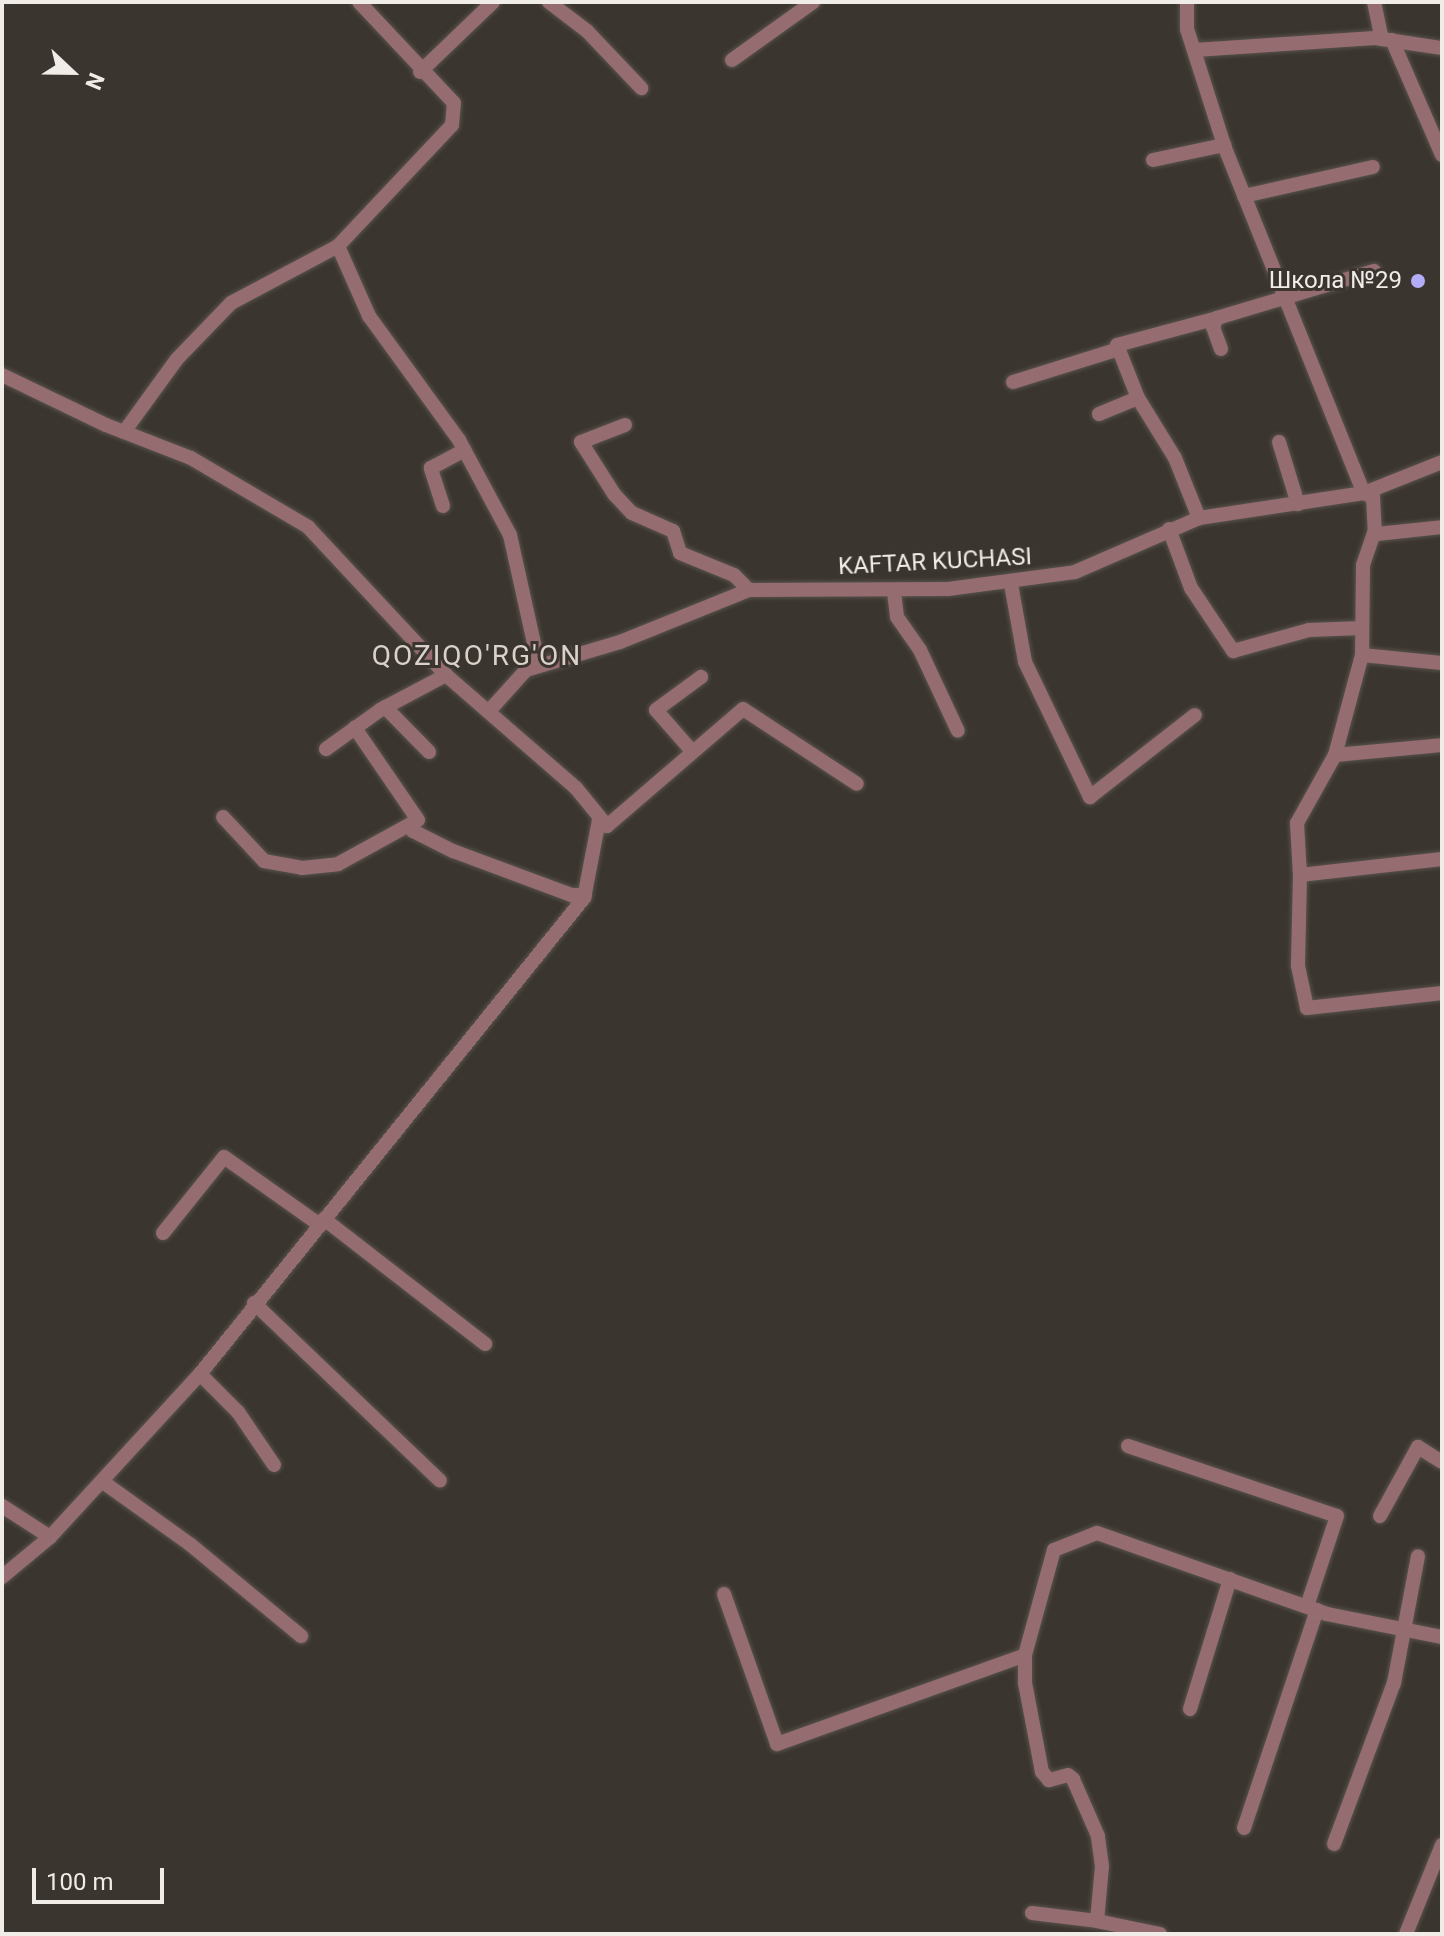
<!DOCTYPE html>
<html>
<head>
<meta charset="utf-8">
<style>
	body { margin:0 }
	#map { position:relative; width:1444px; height:1936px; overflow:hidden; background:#3b352f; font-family:Roboto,sans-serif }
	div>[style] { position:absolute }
	.roads { filter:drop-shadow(0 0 2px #58524d) drop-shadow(0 0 2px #58524d) }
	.minor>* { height:14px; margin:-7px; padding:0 7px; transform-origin:7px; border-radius:7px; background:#956d71 }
	.dots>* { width:22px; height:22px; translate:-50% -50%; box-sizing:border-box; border:4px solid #3b352f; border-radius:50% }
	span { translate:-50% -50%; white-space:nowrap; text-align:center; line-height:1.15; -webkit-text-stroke:6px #3b352f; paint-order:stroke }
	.poi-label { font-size:24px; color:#f0ece8 }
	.right { translate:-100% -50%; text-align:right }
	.street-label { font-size:24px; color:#f0ece8 }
	.quarter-label { font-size:28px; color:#dad2ca; letter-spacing:2px }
	.frame { position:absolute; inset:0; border:4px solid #f0ece8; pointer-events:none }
	.north { position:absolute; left:32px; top:32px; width:80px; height:80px; -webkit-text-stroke:6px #3b352f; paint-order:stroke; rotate:112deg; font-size:22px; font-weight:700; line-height:32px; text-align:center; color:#f0ece8 }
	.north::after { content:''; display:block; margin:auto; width:28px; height:36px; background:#f0ece8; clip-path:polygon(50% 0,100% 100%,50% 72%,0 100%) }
	.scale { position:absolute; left:32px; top:1868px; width:132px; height:36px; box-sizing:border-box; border:4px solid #f0ece8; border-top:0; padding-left:10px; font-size:24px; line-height:28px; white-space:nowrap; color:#f0ece8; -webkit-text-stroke:6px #3b352f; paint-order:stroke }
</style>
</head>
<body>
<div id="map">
	<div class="roads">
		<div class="minor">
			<i style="left:549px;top:2px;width:48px;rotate:37.3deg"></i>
			<i style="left:587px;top:31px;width:79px;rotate:46.5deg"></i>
			<i style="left:1187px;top:2px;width:27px;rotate:90deg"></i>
			<i style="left:1187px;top:29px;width:125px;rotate:72.3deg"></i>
			<i style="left:1225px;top:148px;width:372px;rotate:68.1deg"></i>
			<i style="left:1364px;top:493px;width:10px;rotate:24deg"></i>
			<i style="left:1373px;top:497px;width:33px;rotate:87deg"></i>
			<i style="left:1375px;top:530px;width:37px;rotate:109deg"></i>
			<i style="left:1363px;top:565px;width:90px;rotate:90.6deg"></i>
			<i style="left:1362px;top:655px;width:80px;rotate:5.7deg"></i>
			<i style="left:1374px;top:2px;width:38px;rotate:78deg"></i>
			<i style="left:1392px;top:40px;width:125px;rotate:66.5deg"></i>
			<i style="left:1195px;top:50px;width:180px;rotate:-3.8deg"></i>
			<i style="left:1375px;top:38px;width:68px;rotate:8.5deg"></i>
			<i style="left:732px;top:60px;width:100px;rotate:-35.6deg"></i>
			<i style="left:420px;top:72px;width:101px;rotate:-43.8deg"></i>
			<i style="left:1153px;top:160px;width:73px;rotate:-11.9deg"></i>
			<i style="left:1244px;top:196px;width:132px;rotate:-12.7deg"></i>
			<i style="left:338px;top:246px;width:77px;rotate:66.1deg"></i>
			<i style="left:369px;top:316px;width:153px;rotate:54deg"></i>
			<i style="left:459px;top:440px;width:108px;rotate:61.8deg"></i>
			<i style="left:510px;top:535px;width:134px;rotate:77.5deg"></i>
			<i style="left:1221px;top:349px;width:23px;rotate:-110deg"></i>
			<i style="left:1213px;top:327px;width:10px;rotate:-66deg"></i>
			<i style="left:1217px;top:318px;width:164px;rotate:-16.7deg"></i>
			<i style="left:2px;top:375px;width:115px;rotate:25.7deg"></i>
			<i style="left:106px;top:425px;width:91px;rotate:21.2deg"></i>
			<i style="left:191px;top:458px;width:136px;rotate:30.5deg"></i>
			<i style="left:308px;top:527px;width:202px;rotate:47deg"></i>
			<i style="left:446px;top:675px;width:172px;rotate:41deg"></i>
			<i style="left:576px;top:788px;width:49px;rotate:50.8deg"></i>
			<i style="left:607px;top:826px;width:179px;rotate:-40.7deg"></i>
			<i style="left:743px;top:709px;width:136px;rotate:33.3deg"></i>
			<i style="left:1013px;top:382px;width:108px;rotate:-17.3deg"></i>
			<i style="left:1138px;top:398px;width:70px;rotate:58.3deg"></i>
			<i style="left:1175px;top:458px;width:65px;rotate:68.2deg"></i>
			<i style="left:1099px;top:414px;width:42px;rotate:-22.3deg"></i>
			<i style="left:1138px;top:398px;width:57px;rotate:-111.6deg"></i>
			<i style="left:1117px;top:345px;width:104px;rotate:-15.1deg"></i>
			<i style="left:625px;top:425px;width:47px;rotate:158.9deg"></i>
			<i style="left:581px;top:442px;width:62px;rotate:57.6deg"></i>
			<i style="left:614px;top:494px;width:26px;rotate:47deg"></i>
			<i style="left:632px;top:513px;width:45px;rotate:23.7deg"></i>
			<i style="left:673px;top:531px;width:23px;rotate:72deg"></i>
			<i style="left:680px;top:553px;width:58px;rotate:22.2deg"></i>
			<i style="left:734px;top:575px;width:21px;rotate:45deg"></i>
			<i style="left:124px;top:432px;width:90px;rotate:-54deg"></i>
			<i style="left:177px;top:359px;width:78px;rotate:-46deg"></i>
			<i style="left:231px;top:303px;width:121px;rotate:-28deg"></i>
			<i style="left:338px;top:246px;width:166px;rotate:-46.7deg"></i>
			<i style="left:452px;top:125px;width:22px;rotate:-85deg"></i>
			<i style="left:454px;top:103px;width:139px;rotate:-133.2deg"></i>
			<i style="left:1279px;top:442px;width:65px;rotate:73deg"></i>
			<i style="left:443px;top:506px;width:40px;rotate:-108deg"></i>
			<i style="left:431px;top:468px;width:38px;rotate:-28deg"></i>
			<i style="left:1169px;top:529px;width:63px;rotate:69.6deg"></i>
			<i style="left:1191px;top:588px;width:76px;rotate:56.3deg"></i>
			<i style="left:1233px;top:651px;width:79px;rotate:-15.4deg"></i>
			<i style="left:1309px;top:630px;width:53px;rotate:-2.2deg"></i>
			<i style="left:1375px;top:530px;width:4px;rotate:63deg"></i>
			<i style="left:1377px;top:534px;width:65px;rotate:-6.1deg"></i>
			<i style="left:1011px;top:584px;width:79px;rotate:79.8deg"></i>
			<i style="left:1025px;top:662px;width:150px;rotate:64.3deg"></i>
			<i style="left:1090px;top:797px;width:133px;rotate:-38deg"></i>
			<i style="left:894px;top:592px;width:25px;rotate:83deg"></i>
			<i style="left:897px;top:617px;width:40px;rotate:55.1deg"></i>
			<i style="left:920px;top:650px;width:89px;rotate:64.9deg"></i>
			<i style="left:1362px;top:655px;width:104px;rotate:105.1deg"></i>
			<i style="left:1335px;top:755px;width:107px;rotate:-5.3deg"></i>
			<i style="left:385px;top:707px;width:63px;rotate:45.6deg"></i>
			<i style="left:490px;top:710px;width:54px;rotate:-48deg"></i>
			<i style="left:526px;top:670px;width:98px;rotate:-16.6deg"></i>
			<i style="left:620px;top:642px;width:139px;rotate:-22deg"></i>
			<i style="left:749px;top:590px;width:199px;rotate:-0.3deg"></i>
			<i style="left:948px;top:589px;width:128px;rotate:-7.6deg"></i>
			<i style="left:1075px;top:572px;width:135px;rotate:-23.5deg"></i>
			<i style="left:1199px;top:518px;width:167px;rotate:-8.6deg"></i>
			<i style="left:1364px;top:493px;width:84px;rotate:-21.7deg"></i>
			<i style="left:326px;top:749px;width:67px;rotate:-35.8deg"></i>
			<i style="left:380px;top:710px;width:75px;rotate:-27.9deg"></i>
			<i style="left:691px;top:750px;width:53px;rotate:-131.2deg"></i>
			<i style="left:656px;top:710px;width:56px;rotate:-36.3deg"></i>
			<i style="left:1335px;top:755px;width:78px;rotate:119.2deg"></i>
			<i style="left:1297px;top:823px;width:52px;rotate:86.7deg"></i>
			<i style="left:1300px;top:875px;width:143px;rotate:-6.4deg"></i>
			<i style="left:223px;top:817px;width:60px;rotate:47deg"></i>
			<i style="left:264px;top:861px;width:39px;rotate:10deg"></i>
			<i style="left:302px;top:868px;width:36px;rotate:-6deg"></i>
			<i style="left:338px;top:864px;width:91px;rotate:-28.8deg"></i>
			<i style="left:418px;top:820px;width:112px;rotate:-124.4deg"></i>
			<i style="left:412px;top:823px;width:8px;rotate:83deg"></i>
			<i style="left:413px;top:831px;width:45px;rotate:26.6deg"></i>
			<i style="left:453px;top:851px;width:126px;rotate:20.4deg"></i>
			<i style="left:571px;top:895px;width:14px"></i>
			<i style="left:1300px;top:875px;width:91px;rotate:91.3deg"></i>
			<i style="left:1298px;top:966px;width:43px;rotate:77.9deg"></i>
			<i style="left:1307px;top:1008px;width:136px;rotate:-6.3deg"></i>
			<i style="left:324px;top:1219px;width:204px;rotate:37.8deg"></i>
			<i style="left:163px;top:1233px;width:97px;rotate:-51.2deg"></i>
			<i style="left:224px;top:1157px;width:118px;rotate:35.3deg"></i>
			<i style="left:254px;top:1303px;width:257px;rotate:43.7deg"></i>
			<i style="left:200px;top:1374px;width:54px;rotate:45deg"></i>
			<i style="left:238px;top:1412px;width:64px;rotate:55.8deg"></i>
			<i style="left:1128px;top:1446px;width:220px;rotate:18.5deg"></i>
			<i style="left:1337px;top:1516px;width:95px;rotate:108.4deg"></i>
			<i style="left:103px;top:1482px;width:108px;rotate:35.6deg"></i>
			<i style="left:191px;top:1545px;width:143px;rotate:39.6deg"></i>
			<i style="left:2px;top:1506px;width:57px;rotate:32.9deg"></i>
			<i style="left:1380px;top:1516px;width:79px;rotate:-61.2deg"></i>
			<i style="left:1418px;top:1447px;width:28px;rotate:32deg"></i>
			<i style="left:2px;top:1577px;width:62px;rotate:-39.8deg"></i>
			<i style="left:50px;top:1537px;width:222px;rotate:-47.4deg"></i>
			<i style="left:200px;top:1374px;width:612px;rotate:-51.11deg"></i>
			<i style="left:584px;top:898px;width:79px;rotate:-79.1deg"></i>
			<i style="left:724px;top:1594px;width:159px;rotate:70.5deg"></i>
			<i style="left:777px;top:1744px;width:263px;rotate:-19.7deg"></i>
			<i style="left:1190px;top:1709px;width:136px;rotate:-72.9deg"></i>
			<i style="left:1244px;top:1828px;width:230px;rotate:-71.5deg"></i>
			<i style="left:1334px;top:1844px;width:172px;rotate:-69.6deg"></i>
			<i style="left:1394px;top:1683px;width:129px;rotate:-79.3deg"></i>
			<i style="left:1032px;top:1913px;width:65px;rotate:7deg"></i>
			<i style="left:1160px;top:1934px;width:64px;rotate:-168.3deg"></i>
			<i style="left:1097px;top:1921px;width:55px;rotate:-84.8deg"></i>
			<i style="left:1102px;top:1866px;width:30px;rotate:-98deg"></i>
			<i style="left:1098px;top:1836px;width:62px;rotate:-113.7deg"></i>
			<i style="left:1073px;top:1779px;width:6px;rotate:-141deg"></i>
			<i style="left:1068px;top:1775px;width:20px;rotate:165deg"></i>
			<i style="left:1049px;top:1780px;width:11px;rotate:-131deg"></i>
			<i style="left:1042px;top:1772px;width:91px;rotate:-100.8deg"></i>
			<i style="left:1025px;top:1683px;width:28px;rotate:-90deg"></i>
			<i style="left:1025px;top:1655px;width:109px;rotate:-74.6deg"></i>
			<i style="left:1054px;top:1550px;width:46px;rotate:-21.6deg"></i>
			<i style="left:1097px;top:1533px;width:244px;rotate:19.4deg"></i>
			<i style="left:1327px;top:1614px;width:117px;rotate:11.3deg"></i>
			<i style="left:1406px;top:1934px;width:96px;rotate:-68deg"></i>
		</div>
	</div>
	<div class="dots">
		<i style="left:1418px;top:281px;background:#b3adf9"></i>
	</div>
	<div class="poi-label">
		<span class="right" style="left:1402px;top:281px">Школа №29</span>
	</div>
	<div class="street-label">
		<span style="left:935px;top:562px;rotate:-3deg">KAFTAR KUCHASI</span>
	</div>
	<div class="quarter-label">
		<span style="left:477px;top:656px">QOZIQO'RG'ON</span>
	</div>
	<div class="frame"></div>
	<div class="north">N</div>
	<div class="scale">100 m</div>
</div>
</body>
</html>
